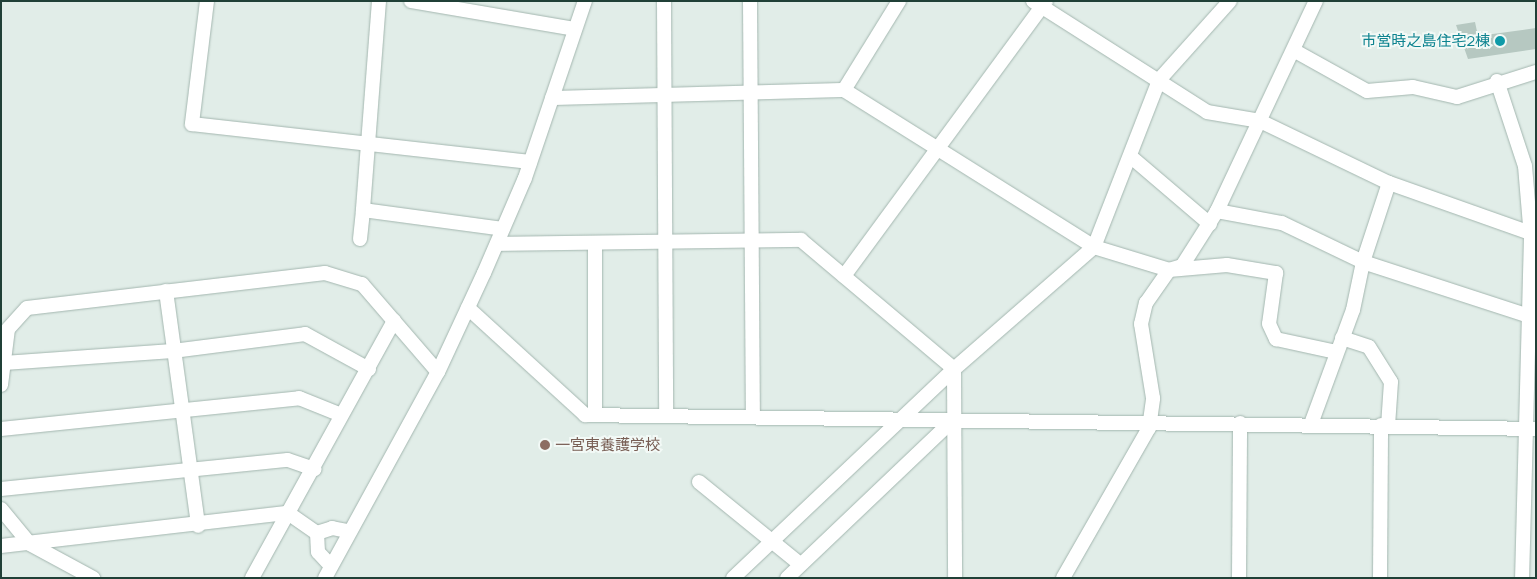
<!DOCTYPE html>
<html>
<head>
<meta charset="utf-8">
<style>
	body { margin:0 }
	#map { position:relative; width:1537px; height:579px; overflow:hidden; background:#e1ede8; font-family:Manrope,"Noto Sans JP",sans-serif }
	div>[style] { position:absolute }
	.building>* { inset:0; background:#b6c8c1 }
	.roads { filter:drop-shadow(0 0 1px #a3b6af) drop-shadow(0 0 1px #a3b6af) }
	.minor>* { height:14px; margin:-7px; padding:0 7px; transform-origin:7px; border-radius:7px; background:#fff }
	.dots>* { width:14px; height:14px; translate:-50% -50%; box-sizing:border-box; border:2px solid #f2f9f6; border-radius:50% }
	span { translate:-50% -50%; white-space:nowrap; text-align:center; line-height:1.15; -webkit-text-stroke:4px #f2f9f6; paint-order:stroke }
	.culture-label { font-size:15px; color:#0d838f }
	.right { translate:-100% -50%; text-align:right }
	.education-label { font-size:15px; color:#785e54 }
	.left { translate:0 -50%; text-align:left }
	.frame { position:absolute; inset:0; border:2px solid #204037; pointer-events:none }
</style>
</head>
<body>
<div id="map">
	<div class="building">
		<i style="clip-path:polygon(1475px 22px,1478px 36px,1536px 28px,1536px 49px,1468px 59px,1456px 25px)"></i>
	</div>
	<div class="roads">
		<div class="minor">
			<i style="left:207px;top:1px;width:124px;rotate:97deg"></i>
			<i style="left:192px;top:124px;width:340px;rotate:6.4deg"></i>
			<i style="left:379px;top:1px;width:210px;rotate:94.4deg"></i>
			<i style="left:363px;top:210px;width:141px;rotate:7.7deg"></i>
			<i style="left:411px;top:1px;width:166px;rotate:9.7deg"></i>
			<i style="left:664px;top:1px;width:414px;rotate:89.7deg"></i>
			<i style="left:750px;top:1px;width:414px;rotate:89.6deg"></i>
			<i style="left:1033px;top:1px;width:206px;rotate:32.5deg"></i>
			<i style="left:1207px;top:112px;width:54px;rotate:9.6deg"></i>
			<i style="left:1260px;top:121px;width:143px;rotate:25.7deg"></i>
			<i style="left:1389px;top:183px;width:156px;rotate:19.5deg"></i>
			<i style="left:1295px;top:51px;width:82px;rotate:29.1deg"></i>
			<i style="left:1367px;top:91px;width:46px;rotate:-5deg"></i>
			<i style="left:1413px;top:87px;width:45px;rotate:12.8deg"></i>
			<i style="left:1457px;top:97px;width:83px;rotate:-17.6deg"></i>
			<i style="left:1497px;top:81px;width:89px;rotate:71.8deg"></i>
			<i style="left:1525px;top:166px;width:71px;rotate:85.2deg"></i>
			<i style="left:1531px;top:237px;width:341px;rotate:91.5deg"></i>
			<i style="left:844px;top:90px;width:295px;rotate:32.1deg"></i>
			<i style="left:1094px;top:247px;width:78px;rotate:17deg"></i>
			<i style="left:1169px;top:270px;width:58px;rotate:-4.9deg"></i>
			<i style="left:1227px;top:265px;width:50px;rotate:9.3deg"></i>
			<i style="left:1276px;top:273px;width:51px;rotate:97.8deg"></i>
			<i style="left:1269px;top:324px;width:17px;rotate:65deg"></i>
			<i style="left:1276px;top:339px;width:61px;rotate:12.2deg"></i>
			<i style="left:552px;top:98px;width:292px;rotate:-1.6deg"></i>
			<i style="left:844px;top:90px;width:105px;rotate:-58.3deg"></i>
			<i style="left:1130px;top:156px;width:105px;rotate:40.4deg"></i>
			<i style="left:1217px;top:211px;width:66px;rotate:10.5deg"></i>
			<i style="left:1282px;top:223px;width:90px;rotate:25.7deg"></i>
			<i style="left:1363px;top:262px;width:175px;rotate:18deg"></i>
			<i style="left:360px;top:239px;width:29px;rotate:-84deg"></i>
			<i style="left:497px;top:244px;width:304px;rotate:-0.8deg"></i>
			<i style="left:801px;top:240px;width:200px;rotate:40.1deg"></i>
			<i style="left:954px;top:369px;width:209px;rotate:89.7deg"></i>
			<i style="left:844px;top:276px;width:341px;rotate:-53.7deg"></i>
			<i style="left:166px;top:291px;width:237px;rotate:82.2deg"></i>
			<i style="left:468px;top:308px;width:159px;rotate:42.4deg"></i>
			<i style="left:585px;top:415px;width:951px;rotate:0.84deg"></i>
			<i style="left:1342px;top:338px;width:28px;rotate:18deg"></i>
			<i style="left:1369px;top:347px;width:41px;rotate:57.8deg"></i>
			<i style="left:1391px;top:382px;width:44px;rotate:93.9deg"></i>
			<i style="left:4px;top:363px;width:169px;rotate:-4.1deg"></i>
			<i style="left:173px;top:351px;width:133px;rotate:-7.3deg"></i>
			<i style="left:305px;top:334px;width:73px;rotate:28.7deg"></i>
			<i style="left:1px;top:385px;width:56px;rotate:-82.9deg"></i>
			<i style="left:8px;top:329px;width:28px;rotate:-48deg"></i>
			<i style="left:27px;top:308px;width:300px;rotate:-6.7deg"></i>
			<i style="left:325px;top:273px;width:39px;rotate:17deg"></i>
			<i style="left:362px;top:284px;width:116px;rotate:49.2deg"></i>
			<i style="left:595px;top:414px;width:171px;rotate:-90deg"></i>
			<i style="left:1311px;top:424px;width:121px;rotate:-69.8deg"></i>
			<i style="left:1353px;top:310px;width:49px;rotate:-78.2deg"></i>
			<i style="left:1363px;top:262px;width:83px;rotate:-71.8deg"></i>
			<i style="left:1px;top:429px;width:300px;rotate:-5.9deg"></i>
			<i style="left:299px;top:398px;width:45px;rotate:22deg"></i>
			<i style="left:699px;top:482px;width:130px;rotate:39.1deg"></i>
			<i style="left:1px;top:489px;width:288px;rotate:-5.8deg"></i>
			<i style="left:288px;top:460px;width:28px;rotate:19deg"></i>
			<i style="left:1px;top:509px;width:45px;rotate:50.4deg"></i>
			<i style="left:30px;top:544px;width:72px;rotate:28.4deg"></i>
			<i style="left:317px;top:533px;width:19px;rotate:87deg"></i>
			<i style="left:318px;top:552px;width:19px;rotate:47deg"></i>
			<i style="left:1px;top:546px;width:289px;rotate:-6.6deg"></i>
			<i style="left:288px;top:513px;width:35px;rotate:35deg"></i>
			<i style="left:317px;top:533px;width:16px;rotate:-18deg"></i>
			<i style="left:332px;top:528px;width:16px;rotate:11deg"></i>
			<i style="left:252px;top:578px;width:294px;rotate:-61.1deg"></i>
			<i style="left:325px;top:578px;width:235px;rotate:-61.3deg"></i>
			<i style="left:438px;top:372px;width:109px;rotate:-65.1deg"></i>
			<i style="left:484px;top:273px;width:103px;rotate:-66.7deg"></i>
			<i style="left:525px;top:178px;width:187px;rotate:-71.3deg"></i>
			<i style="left:733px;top:578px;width:304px;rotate:-43.4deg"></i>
			<i style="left:954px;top:369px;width:186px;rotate:-41.1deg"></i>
			<i style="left:1094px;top:247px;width:179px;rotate:-68.7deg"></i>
			<i style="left:1159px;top:80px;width:106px;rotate:-48.1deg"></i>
			<i style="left:787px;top:578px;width:231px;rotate:-43.6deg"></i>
			<i style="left:1063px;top:578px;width:173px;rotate:-60.2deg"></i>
			<i style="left:1149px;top:428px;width:30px;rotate:-82deg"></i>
			<i style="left:1153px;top:398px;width:75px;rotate:-99.2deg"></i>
			<i style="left:1141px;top:324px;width:22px;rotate:-77deg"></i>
			<i style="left:1146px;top:303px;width:40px;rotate:-55.1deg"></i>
			<i style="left:1169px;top:270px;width:14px;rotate:-17deg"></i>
			<i style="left:1182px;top:266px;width:65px;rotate:-57.5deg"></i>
			<i style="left:1217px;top:211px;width:232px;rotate:-64.8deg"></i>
			<i style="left:1239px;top:578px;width:155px;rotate:-89.6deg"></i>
			<i style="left:1380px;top:578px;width:153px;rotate:-89.6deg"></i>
		</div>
	</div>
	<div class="dots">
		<i style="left:1500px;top:41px;background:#0f9aa8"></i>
		<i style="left:545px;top:445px;background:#8d6e63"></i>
	</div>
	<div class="culture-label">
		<span class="right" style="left:1490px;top:41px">市営時之島住宅2棟</span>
	</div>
	<div class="education-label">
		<span class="left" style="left:555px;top:445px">一宮東養護学校</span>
	</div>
	<div class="frame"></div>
</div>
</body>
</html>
